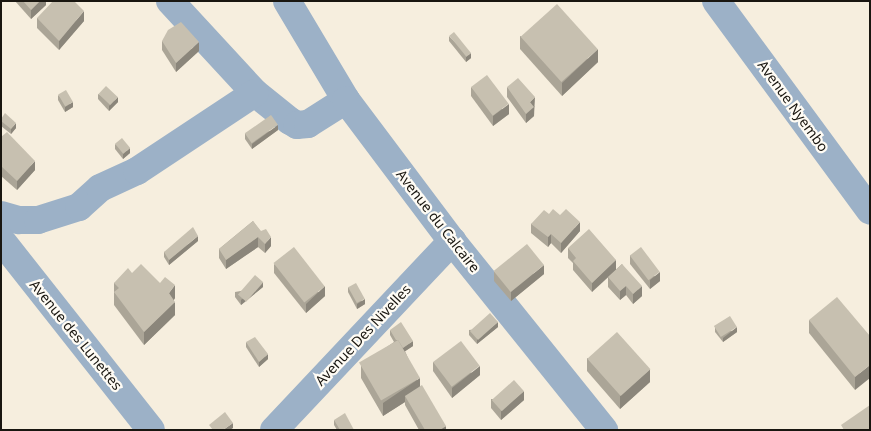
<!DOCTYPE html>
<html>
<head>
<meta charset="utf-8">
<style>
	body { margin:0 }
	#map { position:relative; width:871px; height:431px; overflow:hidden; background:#f6eede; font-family:"Noto Sans",sans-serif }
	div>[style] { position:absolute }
	.minor>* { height:28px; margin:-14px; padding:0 14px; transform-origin:14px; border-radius:14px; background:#9cb1c7 }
	.wall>* { inset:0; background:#aba597 }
	.shaded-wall>* { inset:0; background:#8b867b }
	.building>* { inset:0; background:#c7c0b0; transform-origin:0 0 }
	span { translate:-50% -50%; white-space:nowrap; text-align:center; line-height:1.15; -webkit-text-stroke:4.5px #fffcf5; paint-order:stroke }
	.street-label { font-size:14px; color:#191610 }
	.frame { position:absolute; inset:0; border:2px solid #191610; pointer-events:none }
</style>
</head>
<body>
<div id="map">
	<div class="minor">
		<i style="left:170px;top:1px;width:125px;rotate:47.3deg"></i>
		<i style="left:255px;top:93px;width:45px;rotate:38.7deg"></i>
		<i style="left:290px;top:121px;width:8px;rotate:30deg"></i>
		<i style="left:297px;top:125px;width:11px;rotate:-5deg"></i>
		<i style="left:308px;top:124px;width:45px;rotate:-32.3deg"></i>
		<i style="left:287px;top:1px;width:115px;rotate:59.2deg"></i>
		<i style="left:346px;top:100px;width:176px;rotate:53.1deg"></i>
		<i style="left:452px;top:241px;width:243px;rotate:51.2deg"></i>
		<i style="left:716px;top:1px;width:260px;rotate:53.7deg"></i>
		<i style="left:1px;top:215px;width:19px;rotate:16deg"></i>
		<i style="left:19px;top:220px;width:19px"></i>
		<i style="left:38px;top:220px;width:43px;rotate:-17.6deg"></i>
		<i style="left:79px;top:207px;width:28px;rotate:-42deg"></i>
		<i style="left:100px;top:188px;width:41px;rotate:-24.7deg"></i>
		<i style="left:137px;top:171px;width:141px;rotate:-33.5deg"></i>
		<i style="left:1px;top:240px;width:242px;rotate:51.7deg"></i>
		<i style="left:274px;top:430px;width:260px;rotate:-46.7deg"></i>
	</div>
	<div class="wall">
		<i style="clip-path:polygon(15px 1px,46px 1px,46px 5px,31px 19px)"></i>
		<i style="clip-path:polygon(37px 18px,84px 21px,59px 50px,37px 28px)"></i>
		<i style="clip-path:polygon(449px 36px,471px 58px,466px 62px,449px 41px)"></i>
		<i style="clip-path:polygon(520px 36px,598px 62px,562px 96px,520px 49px)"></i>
		<i style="clip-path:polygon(162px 41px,199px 51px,176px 72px,162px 50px)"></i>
		<i style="clip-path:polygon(471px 87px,509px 114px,493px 126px,471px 96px)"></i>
		<i style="clip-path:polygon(507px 87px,535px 107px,534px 107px,534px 116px,526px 123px,507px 97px)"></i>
		<i style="clip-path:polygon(98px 94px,118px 102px,109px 111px,98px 99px)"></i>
		<i style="clip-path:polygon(58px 95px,73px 107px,65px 112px,58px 100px)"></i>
		<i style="clip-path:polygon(1px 119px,16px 128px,11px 134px,1px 126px)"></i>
		<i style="clip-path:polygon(278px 130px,252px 149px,245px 139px,245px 134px)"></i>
		<i style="clip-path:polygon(1px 137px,35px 170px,17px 190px,1px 176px)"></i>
		<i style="clip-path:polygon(115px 144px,130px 153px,123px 159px,115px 149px)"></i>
		<i style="clip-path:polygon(549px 214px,580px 231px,561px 253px,551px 243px,548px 247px,531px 233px,531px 224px)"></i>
		<i style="clip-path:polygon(253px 221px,271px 246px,265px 253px,258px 247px,226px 269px,219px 258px,219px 249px)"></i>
		<i style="clip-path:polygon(198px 241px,169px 265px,164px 257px,164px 252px)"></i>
		<i style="clip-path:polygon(568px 248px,616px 260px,592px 292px,573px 270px,573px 263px,568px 258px)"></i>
		<i style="clip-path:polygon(630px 255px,660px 281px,650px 289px,630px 264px)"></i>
		<i style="clip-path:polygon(274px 264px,325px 296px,306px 313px,274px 273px)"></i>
		<i style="clip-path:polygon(622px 264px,642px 296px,633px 304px,626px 295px,620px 300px,608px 287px,608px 277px)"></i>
		<i style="clip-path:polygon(494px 272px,544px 274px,511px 301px,494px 281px)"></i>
		<i style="clip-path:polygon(132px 273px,175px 298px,174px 300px,175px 315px,144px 345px,114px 305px,114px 283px)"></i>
		<i style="clip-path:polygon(263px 287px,241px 305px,235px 297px,235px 292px)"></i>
		<i style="clip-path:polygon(348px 287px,365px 304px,357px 309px,348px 292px)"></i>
		<i style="clip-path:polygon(809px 320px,870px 336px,855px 390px,809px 333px)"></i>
		<i style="clip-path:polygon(498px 327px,477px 344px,469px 335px,469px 330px)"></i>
		<i style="clip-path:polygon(715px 327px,737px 332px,723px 342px,715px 332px)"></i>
		<i style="clip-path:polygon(390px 330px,413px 346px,405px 351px,420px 386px,446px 430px,419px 430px,405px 405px,405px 402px,383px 416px,361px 378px,361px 365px,394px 342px,390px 335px)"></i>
		<i style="clip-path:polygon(246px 342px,268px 359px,259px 367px,246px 347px)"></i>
		<i style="clip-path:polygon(587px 358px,650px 382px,620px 409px,587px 371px)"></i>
		<i style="clip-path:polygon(433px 362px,480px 375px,452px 398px,433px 371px)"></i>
		<i style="clip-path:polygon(491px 399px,524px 400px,501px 420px,491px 408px)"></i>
		<i style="clip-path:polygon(334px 420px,354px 430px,337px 430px,334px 425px)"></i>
	</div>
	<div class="shaded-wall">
		<i style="clip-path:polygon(40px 1px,46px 1px,46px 5px,31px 19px,31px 10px)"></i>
		<i style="clip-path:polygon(84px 11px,84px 21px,59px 50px,59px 41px)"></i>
		<i style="clip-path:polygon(199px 42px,199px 51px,176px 72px,176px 63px)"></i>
		<i style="clip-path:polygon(598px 49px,598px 62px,562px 96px,562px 83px)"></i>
		<i style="clip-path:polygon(471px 53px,471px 58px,466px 62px,466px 57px)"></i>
		<i style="clip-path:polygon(118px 97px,118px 102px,109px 111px,109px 106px)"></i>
		<i style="clip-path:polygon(535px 97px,534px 116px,526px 123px,526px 114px,530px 102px)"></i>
		<i style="clip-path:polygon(73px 102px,73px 107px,65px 112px,65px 107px)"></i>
		<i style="clip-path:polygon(509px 104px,509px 114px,493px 126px,493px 116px)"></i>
		<i style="clip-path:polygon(16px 123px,16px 128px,11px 134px,11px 129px)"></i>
		<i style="clip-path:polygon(278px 125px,278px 130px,252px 149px,252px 144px)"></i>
		<i style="clip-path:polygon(130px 148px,130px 153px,123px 159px,123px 154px)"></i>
		<i style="clip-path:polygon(35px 161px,35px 170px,17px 190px,17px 181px)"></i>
		<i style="clip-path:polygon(580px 222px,580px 231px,561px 253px,561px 243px)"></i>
		<i style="clip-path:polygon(551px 234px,551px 243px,548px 247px,548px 237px)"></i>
		<i style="clip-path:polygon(198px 236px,198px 241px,169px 265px,169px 260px)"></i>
		<i style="clip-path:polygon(258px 237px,258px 247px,226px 269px,226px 260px)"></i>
		<i style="clip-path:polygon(271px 237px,271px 246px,265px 253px,265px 244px)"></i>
		<i style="clip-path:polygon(616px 260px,616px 270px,592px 292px,592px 283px)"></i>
		<i style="clip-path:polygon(544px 265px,544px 274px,511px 301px,511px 292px)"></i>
		<i style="clip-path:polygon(660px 272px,660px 281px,650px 289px,650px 280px)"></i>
		<i style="clip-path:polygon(263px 282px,263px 287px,241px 305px,241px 300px)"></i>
		<i style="clip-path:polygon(175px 285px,175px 298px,169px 306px,169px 293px)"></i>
		<i style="clip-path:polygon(325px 286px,325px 296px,306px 313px,306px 304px)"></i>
		<i style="clip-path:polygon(626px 286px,626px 295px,620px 300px,620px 291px)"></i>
		<i style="clip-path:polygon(642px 286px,642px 296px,633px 304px,633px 294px)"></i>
		<i style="clip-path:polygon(365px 299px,365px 304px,357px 309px,357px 304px)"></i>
		<i style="clip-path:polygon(175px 302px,175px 315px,144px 345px,144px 332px)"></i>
		<i style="clip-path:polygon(498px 322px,498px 327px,477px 344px,477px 339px)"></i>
		<i style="clip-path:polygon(737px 327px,737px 332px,723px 342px,723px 338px)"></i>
		<i style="clip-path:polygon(413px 341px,413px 346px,401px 354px,401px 349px)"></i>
		<i style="clip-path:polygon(268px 354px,268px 359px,259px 367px,259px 362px)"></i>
		<i style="clip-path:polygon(870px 365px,870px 378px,855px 390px,855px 377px)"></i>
		<i style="clip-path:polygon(480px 366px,480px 375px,452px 398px,452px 388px)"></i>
		<i style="clip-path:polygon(650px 369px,650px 382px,620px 409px,620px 396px)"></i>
		<i style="clip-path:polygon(420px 378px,420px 391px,405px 396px,405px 402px,383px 416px,383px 403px)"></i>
		<i style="clip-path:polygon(524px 391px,524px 400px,501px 420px,501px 410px)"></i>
		<i style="clip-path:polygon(233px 423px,233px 428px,230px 430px,223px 430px)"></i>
		<i style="clip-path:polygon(446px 426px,446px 430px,440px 430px)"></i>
	</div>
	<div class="building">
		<i style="clip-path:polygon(23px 1px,40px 1px,31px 10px)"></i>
		<i style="clip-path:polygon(53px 1px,74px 1px,84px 11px,59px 41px,37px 18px)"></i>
		<i style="left:557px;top:4px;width:61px;height:49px;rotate:48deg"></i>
		<i style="clip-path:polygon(181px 22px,199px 42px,176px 63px,162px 41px,168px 30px)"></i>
		<i style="left:454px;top:32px;width:27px;height:6px;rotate:51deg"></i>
		<i style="left:487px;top:75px;width:36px;height:20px;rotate:53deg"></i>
		<i style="clip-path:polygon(518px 78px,535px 97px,530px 102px,534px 107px,526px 114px,507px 87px)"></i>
		<i style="left:106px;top:86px;width:16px;height:11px;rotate:43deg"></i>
		<i style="left:66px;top:90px;width:14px;height:9px;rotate:60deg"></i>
		<i style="clip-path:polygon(5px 113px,16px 123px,11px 129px,1px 121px,1px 119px)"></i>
		<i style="left:271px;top:115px;width:12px;height:32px;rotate:55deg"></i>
		<i style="clip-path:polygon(7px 132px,35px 161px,17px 181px,1px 166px,1px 137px)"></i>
		<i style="left:122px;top:138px;width:13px;height:9px;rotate:51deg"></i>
		<i style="clip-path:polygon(553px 209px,560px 215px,566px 209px,580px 222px,561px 243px,551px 234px,548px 237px,531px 224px,544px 210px,549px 214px)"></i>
		<i style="clip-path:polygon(253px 221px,261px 231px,266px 229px,271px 237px,265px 244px,258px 237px,226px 260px,219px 249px)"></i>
		<i style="clip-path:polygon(193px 227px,198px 236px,169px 260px,164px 252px)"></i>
		<i style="clip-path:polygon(589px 229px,616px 260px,592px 283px,573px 261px,576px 258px,568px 248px)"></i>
		<i style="left:527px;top:244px;width:27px;height:43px;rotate:51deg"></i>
		<i style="left:294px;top:247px;width:50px;height:26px;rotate:52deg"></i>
		<i style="left:641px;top:247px;width:31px;height:14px;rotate:53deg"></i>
		<i style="clip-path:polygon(141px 264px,160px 283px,165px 277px,175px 285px,169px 293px,175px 302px,144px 332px,114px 292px,119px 288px,114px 283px,128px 268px,132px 273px)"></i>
		<i style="clip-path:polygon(622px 264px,642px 286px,633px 294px,626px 286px,620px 291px,608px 277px)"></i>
		<i style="left:255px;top:275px;width:11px;height:26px;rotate:41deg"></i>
		<i style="left:356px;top:283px;width:18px;height:9px;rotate:61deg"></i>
		<i style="clip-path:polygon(837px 297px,870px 336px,870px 365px,855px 377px,809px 320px)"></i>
		<i style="left:490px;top:313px;width:12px;height:27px;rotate:48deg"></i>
		<i style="left:730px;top:316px;width:13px;height:19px;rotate:58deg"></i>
		<i style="clip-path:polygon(401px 322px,413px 341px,403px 348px,398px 340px,396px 340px,390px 330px)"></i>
		<i style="left:617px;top:332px;width:50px;height:40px;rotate:48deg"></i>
		<i style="clip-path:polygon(255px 337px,268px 354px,259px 362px,246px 342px)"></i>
		<i style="left:398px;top:340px;width:44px;height:45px;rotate:60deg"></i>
		<i style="left:461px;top:341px;width:31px;height:35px;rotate:53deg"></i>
		<i style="left:514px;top:380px;width:15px;height:30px;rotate:48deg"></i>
		<i style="clip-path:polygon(422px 385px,446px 426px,440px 430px,425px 430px,405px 396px)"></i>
		<i style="clip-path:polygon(870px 405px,870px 430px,844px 430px,841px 425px)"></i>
		<i style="clip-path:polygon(225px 412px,233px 423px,223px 430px,213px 430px,209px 425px)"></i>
		<i style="clip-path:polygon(345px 413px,354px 430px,340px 430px,334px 420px)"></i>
	</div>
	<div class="street-label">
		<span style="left:793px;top:106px;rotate:54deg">Avenue Nyembo</span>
		<span style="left:438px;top:221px;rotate:52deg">Avenue du Calcaire</span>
		<span style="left:76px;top:335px;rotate:51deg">Avenue des Lunettes</span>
		<span style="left:363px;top:335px;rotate:-47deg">Avenue Des Nivelles</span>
	</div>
	<div class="frame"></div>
</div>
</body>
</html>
